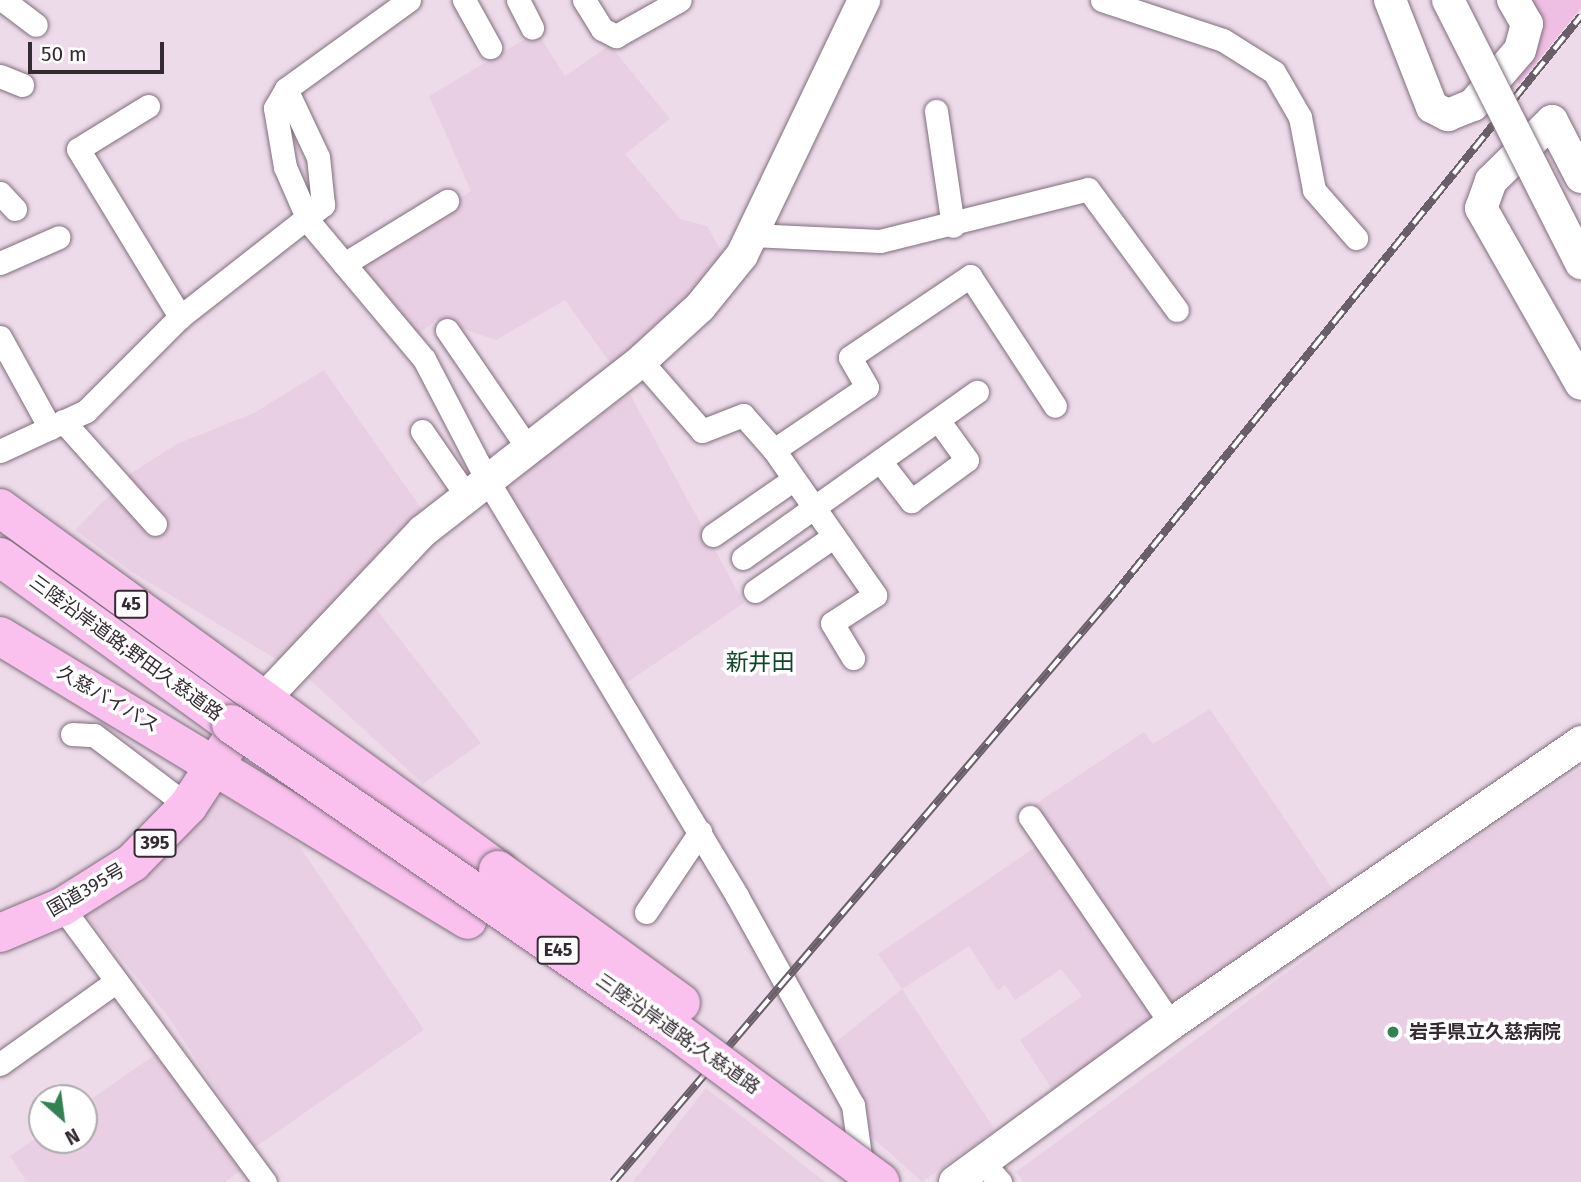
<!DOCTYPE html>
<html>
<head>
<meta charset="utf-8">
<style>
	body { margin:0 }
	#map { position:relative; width:1581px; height:1182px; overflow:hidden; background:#eedbea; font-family:"Fira Sans","Noto Sans JP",sans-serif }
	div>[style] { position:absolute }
	.built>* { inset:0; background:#e9cfe3 }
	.green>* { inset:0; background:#eebee3 }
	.roads { filter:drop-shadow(0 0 2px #7f6e7c) drop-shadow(0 0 2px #7f6e7c) }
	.street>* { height:23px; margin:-11.5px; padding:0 11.5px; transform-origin:11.5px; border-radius:11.5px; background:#fff }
	.secondary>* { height:32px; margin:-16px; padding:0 16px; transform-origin:16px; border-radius:16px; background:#fff }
	.highway>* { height:38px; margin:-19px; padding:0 19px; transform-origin:19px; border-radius:19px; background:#fac1ee }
	.rail>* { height:8px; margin-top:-4px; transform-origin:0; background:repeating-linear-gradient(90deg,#fff 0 16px,#6a5f68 0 32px); box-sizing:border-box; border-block:2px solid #6a5f68 }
	.bridges { filter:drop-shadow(0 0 2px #7f6e7c) drop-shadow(0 0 2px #7f6e7c) }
	.secondary-bridge>* { height:32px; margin:-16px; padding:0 16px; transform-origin:16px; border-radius:16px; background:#fff }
	.highway-bridge>* { height:38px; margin:-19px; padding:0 19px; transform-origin:19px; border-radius:19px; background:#fac1ee }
	.dots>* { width:19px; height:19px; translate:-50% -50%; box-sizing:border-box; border:4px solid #fff; border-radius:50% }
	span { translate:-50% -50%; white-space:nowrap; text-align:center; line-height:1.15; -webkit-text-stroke:7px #fff; paint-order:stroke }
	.shield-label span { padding:2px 5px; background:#fff; border:2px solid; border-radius:5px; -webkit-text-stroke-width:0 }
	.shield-label { font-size:18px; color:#332b31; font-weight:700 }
	.street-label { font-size:19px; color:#332b31 }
	.poi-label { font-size:19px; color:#332b31; font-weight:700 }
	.left { translate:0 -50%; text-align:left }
	.quarter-label { font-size:23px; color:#0e4727 }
	.north { position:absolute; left:28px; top:1084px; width:70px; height:70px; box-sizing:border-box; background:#fff; border:2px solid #adaaad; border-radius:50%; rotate:152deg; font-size:19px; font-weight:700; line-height:28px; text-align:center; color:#332b31 }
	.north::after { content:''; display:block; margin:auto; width:24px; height:32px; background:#338252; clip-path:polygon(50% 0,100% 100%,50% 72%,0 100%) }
	.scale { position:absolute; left:28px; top:42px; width:136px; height:32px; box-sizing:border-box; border:4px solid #332b31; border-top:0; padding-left:9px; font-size:21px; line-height:24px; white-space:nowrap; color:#332b31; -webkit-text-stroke:5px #fff; paint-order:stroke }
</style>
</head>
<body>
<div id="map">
	<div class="built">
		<i style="clip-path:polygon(537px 32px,565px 76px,610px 45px,670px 119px,625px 154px,680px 219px,707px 226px,727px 262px,615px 370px,565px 300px,496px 340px,436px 320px,414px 338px,355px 266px,471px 191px,429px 96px)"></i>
		<i style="clip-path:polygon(324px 370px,423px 511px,373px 605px,481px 743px,423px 784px,309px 679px,132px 572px,75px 530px,130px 474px,177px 444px,254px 413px)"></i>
		<i style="clip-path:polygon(630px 394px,744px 603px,619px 688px,500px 489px)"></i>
		<i style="clip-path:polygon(1210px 709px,1336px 894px,1052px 1089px,1020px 1040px,1082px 996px,1061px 969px,1015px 1000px,1005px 985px,998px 991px,969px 946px,902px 989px,995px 1130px,922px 1182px,861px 1127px,827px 1049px,902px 989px,878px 954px,1040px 844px,1031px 807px,1144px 732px,1153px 744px)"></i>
		<i style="clip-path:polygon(1581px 768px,1581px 1182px,1024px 1182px,1016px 1172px,1396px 892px)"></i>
		<i style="clip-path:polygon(223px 794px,298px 844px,424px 1030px,254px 1148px,167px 1015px,82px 910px)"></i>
		<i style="clip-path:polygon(156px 1054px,241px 1171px,225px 1182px,27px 1182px,10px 1156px,42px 1134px,42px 1140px,84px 1140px,84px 1104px)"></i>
		<i style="clip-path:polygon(706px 1088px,825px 1182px,633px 1182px)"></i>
	</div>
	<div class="green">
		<i style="clip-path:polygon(1530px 0,1581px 0,1581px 8px,1519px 84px,1514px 74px)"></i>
	</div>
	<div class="roads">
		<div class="street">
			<i style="left:3px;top:0;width:41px;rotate:37.1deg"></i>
			<i style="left:409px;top:0;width:152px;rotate:144.1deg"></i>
			<i style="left:286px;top:89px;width:22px;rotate:120deg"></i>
			<i style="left:275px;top:108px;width:60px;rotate:80.4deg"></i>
			<i style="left:285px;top:167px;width:60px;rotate:66.4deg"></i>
			<i style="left:309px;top:222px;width:179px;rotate:50deg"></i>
			<i style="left:424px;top:359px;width:134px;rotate:62.5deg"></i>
			<i style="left:486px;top:478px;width:488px;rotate:59deg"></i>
			<i style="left:737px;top:896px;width:239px;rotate:61deg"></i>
			<i style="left:853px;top:1105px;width:67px;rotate:82.2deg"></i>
			<i style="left:464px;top:0;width:54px;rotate:61deg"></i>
			<i style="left:518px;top:0;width:31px;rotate:63deg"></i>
			<i style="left:584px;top:0;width:34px;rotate:58deg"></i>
			<i style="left:602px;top:29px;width:16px;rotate:27deg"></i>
			<i style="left:616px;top:36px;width:73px;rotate:-29.4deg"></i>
			<i style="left:1102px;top:0;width:127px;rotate:18.3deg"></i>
			<i style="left:1223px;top:40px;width:60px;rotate:32.1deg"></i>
			<i style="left:1274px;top:72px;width:52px;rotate:60deg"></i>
			<i style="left:1300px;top:117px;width:74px;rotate:79.1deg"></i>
			<i style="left:1314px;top:190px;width:64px;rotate:48.8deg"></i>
			<i style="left:0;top:76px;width:24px;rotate:22deg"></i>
			<i style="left:148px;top:106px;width:82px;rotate:148.4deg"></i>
			<i style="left:78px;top:149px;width:197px;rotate:58.7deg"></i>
			<i style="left:936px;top:111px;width:116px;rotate:81.6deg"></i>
			<i style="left:0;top:193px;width:22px;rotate:47deg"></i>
			<i style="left:751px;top:235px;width:129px;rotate:2.7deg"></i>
			<i style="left:880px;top:241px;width:214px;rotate:-14deg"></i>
			<i style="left:1088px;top:189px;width:150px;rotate:53.7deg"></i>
			<i style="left:0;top:263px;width:64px;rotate:-23.8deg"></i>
			<i style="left:344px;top:264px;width:121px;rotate:-31.5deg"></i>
			<i style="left:447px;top:330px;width:142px;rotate:55.6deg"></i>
			<i style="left:0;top:337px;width:104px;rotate:61.2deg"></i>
			<i style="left:641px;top:361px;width:93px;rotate:48.9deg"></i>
			<i style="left:702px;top:431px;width:44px;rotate:-21.3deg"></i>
			<i style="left:743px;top:415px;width:47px;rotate:48.5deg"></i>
			<i style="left:774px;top:450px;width:177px;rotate:55.1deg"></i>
			<i style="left:875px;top:595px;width:51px;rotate:146.9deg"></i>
			<i style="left:832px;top:623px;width:41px;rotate:59deg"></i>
			<i style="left:63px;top:421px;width:138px;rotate:48.2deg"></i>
			<i style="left:422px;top:431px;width:78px;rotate:55.5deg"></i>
			<i style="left:774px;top:450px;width:112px;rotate:-34.1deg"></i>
			<i style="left:867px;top:387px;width:34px;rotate:-120deg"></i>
			<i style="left:850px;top:357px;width:145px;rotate:-34deg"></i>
			<i style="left:970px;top:276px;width:155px;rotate:56.8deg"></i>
			<i style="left:0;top:451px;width:95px;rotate:-24.9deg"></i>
			<i style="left:86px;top:411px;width:133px;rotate:-45deg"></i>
			<i style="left:180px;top:317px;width:182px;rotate:-38.1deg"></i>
			<i style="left:323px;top:205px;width:48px;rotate:-95.9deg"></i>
			<i style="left:318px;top:157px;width:75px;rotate:-115.2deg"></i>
			<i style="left:880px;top:461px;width:51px;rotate:52.2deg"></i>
			<i style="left:911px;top:501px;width:69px;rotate:-36.2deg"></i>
			<i style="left:967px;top:460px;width:49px;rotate:-125.9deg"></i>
			<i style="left:713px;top:535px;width:98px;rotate:-34.7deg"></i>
			<i style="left:743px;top:558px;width:287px;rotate:-35.4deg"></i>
			<i style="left:755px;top:591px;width:96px;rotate:-34.8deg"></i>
			<i style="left:72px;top:734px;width:22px;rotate:3deg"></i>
			<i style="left:94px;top:735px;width:118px;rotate:37.1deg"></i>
			<i style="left:1030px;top:817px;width:250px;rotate:55.7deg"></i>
			<i style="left:62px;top:907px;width:342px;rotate:53.6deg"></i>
			<i style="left:646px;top:912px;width:97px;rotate:-56deg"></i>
			<i style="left:0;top:1064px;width:143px;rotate:-35.4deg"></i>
			<i style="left:982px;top:1162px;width:27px;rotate:48deg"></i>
		</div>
		<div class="secondary">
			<i style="left:1390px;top:0;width:115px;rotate:68.6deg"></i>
			<i style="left:1432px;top:107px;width:18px;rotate:27deg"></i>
			<i style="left:1448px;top:115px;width:27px;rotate:-22deg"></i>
			<i style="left:1473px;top:105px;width:72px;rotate:-49.5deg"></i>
			<i style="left:1520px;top:50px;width:27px;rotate:-75deg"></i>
			<i style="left:1527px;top:24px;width:28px;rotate:-120deg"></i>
			<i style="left:1581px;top:177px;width:63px;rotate:-117.4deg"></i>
			<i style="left:1552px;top:121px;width:86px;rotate:135.5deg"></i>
			<i style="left:1491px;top:181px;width:29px;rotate:110deg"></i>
			<i style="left:1481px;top:208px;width:202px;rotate:60.4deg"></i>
			<i style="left:264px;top:699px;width:231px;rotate:-46.6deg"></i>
			<i style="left:423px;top:531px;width:276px;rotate:-37.9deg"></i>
			<i style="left:641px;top:361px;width:80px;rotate:-42.5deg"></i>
			<i style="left:700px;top:307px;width:67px;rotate:-51.1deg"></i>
			<i style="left:742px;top:255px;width:283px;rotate:-64.4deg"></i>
			<i style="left:955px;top:1182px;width:268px;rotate:-36.2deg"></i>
			<i style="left:1171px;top:1024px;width:498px;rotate:-34.5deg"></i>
		</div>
		<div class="highway">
			<i style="left:0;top:508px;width:616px;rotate:36.01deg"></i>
			<i style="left:0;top:557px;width:285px;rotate:35.9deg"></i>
			<i style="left:0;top:636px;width:547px;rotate:31.25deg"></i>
			<i style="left:0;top:933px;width:67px;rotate:-22.8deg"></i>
			<i style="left:62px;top:907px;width:83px;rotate:-32.2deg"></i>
			<i style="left:132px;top:863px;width:80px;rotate:-45.5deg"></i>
			<i style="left:188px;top:806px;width:77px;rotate:-56.7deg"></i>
		</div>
	</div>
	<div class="rail">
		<i style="left:613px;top:1182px;width:769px;rotate:-49.54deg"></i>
		<i style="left:1112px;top:597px;width:747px;rotate:-51.09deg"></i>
	</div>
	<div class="bridges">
		<div class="secondary-bridge">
			<i style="left:1448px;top:0;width:295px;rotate:63.2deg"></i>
		</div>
		<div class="highway-bridge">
			<i style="left:231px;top:724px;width:536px;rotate:34.58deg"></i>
			<i style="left:672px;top:1028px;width:259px;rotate:36.5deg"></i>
			<i style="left:498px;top:870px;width:226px;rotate:36deg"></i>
		</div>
	</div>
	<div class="dots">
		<i style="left:1393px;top:1032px;background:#338252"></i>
	</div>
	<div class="shield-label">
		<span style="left:131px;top:604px">45</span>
		<span style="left:155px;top:843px">395</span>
		<span style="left:558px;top:950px">E45</span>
	</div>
	<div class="street-label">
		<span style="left:126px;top:648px;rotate:36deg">三陸沿岸道路;野田久慈道路</span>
		<span style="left:108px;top:699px;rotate:30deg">久慈バイパス</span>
		<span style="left:86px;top:890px;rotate:-30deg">国道395号</span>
		<span style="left:678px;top:1034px;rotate:35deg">三陸沿岸道路;久慈道路</span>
	</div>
	<div class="poi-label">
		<span class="left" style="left:1409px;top:1032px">岩手県立久慈病院</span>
	</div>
	<div class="quarter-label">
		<span style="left:760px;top:662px">新井田</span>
	</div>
	<div class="north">N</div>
	<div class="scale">50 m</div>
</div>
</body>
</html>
